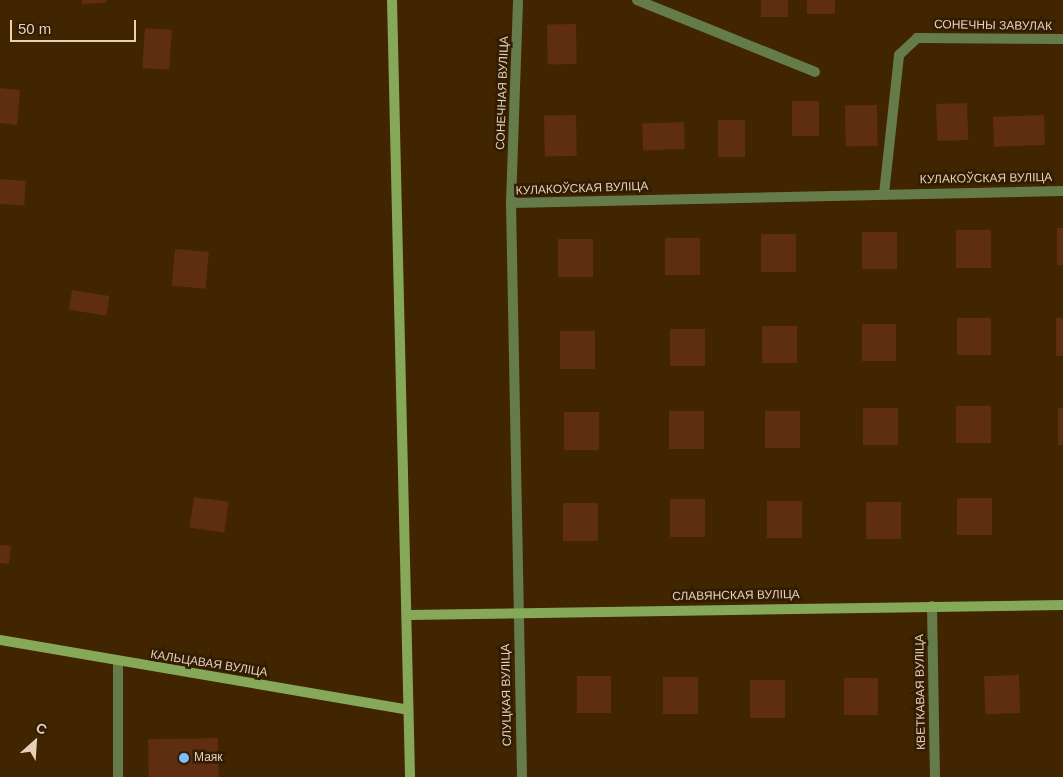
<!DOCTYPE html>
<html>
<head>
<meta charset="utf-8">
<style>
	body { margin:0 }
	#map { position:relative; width:1063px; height:777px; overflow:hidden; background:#412400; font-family:Arial,sans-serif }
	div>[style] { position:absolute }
	.building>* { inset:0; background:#5f2d0f; transform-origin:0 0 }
	.street>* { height:10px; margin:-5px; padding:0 5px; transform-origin:5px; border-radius:5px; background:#657c4a }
	.secondary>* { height:10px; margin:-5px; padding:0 5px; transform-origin:5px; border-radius:5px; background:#85a958 }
	.dots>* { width:14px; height:14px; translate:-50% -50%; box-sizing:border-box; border:2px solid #311d04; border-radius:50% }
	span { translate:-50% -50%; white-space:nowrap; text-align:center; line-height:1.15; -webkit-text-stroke:5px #311d04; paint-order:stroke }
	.street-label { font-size:12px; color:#e7d0b8 }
	.poi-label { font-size:12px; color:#e7d0b8 }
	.left { translate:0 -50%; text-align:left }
	.north { position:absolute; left:10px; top:717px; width:50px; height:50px; -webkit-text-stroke:4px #311d04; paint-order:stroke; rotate:26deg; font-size:14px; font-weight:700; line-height:20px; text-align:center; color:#e7d0b8 }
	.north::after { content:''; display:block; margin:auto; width:18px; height:22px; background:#e7d0b8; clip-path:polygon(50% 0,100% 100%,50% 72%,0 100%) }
	.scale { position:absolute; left:10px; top:20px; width:126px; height:22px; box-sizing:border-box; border:2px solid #e7d0b8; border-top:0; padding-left:6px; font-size:15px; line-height:18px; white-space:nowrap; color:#e7d0b8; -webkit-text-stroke:4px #311d04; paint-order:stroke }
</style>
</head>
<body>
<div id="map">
	<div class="building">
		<i style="clip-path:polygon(82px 0,106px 0,106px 3px,82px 4px)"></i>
		<i style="left:761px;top:0;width:27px;height:17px"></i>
		<i style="left:807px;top:0;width:28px;height:14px"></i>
		<i style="left:576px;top:24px;width:40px;height:29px;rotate:89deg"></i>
		<i style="left:145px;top:28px;width:27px;height:40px;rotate:4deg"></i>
		<i style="clip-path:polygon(0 88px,20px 90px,17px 125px,0 123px)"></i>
		<i style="left:792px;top:101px;width:27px;height:35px"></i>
		<i style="left:967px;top:103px;width:37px;height:31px;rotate:88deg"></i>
		<i style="left:877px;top:105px;width:41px;height:32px;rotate:89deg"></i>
		<i style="left:576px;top:115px;width:41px;height:32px;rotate:89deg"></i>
		<i style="left:1044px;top:115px;width:30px;height:51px;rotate:88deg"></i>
		<i style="left:718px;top:120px;width:27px;height:37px"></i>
		<i style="left:684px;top:122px;width:27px;height:42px;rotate:88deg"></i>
		<i style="left:0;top:179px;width:26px;height:25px;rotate:4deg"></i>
		<i style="left:1057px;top:228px;width:6px;height:37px"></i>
		<i style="left:991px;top:230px;width:38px;height:35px;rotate:90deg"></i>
		<i style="left:862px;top:232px;width:35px;height:37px"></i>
		<i style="left:796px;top:234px;width:38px;height:35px;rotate:90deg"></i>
		<i style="left:665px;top:238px;width:35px;height:37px"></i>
		<i style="left:558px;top:239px;width:35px;height:38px"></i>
		<i style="left:175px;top:249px;width:34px;height:37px;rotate:5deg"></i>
		<i style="left:72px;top:290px;width:38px;height:20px;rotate:9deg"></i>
		<i style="left:957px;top:318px;width:34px;height:37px"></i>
		<i style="left:1056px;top:318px;width:7px;height:38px"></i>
		<i style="left:862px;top:324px;width:34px;height:37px"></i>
		<i style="left:762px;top:326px;width:35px;height:37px"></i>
		<i style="left:670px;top:329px;width:35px;height:37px"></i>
		<i style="left:560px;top:331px;width:35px;height:38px"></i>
		<i style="left:956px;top:406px;width:35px;height:37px"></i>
		<i style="left:863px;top:408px;width:35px;height:37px"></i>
		<i style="left:1058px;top:408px;width:5px;height:37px"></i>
		<i style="left:669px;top:411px;width:35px;height:38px"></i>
		<i style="left:765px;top:411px;width:35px;height:37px"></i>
		<i style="left:564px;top:412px;width:35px;height:38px"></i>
		<i style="left:194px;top:497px;width:35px;height:31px;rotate:8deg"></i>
		<i style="left:957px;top:498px;width:35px;height:37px"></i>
		<i style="left:670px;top:499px;width:35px;height:38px"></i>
		<i style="left:767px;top:501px;width:35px;height:37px"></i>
		<i style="left:866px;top:502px;width:35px;height:37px"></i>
		<i style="left:563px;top:503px;width:35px;height:38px"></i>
		<i style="clip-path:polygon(0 545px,11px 546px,9px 564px,0 563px)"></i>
		<i style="left:1019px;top:675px;width:38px;height:35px;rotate:88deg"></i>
		<i style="left:577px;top:676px;width:34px;height:37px"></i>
		<i style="left:663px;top:677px;width:35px;height:37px"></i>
		<i style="left:844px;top:678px;width:34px;height:37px"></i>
		<i style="left:750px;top:680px;width:35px;height:38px"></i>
		<i style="left:218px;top:738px;width:39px;height:70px;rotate:89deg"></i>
	</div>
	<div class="street">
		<i style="left:637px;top:0;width:192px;rotate:22deg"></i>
		<i style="left:518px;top:2px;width:201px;rotate:92deg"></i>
		<i style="left:511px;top:203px;width:574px;rotate:88.9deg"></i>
		<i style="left:884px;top:194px;width:140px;rotate:-83.8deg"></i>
		<i style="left:899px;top:55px;width:25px;rotate:-43deg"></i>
		<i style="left:917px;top:38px;width:146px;rotate:0.4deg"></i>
		<i style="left:511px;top:203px;width:552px;rotate:-1.25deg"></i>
		<i style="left:932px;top:606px;width:171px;rotate:89deg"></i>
		<i style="left:118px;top:663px;width:114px;rotate:90deg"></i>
	</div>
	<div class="secondary">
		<i style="left:392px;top:0;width:777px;rotate:88.67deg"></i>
		<i style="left:409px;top:615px;width:654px;rotate:-0.88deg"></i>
		<i style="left:0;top:640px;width:414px;rotate:9.7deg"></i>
	</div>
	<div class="dots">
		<i style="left:184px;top:758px;background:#7fbdf9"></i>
	</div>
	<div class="street-label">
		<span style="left:993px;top:26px;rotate:1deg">СОНЕЧНЫ ЗАВУЛАК</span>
		<span style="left:503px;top:93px;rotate:-88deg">СОНЕЧНАЯ ВУЛІЦА</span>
		<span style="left:986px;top:179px;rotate:-1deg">КУЛАКОЎСКАЯ ВУЛІЦА</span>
		<span style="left:582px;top:189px;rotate:-2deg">КУЛАКОЎСКАЯ ВУЛІЦА</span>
		<span style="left:736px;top:596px;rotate:-1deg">СЛАВЯНСКАЯ ВУЛІЦА</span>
		<span style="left:209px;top:664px;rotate:9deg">КАЛЬЦАВАЯ ВУЛІЦА</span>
		<span style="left:921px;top:692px;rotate:-91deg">КВЕТКАВАЯ ВУЛІЦА</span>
		<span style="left:507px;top:695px;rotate:-91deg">СЛУЦКАЯ ВУЛІЦА</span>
	</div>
	<div class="poi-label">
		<span class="left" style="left:194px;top:758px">Маяк</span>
	</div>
	<div class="north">С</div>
	<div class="scale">50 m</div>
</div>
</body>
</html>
